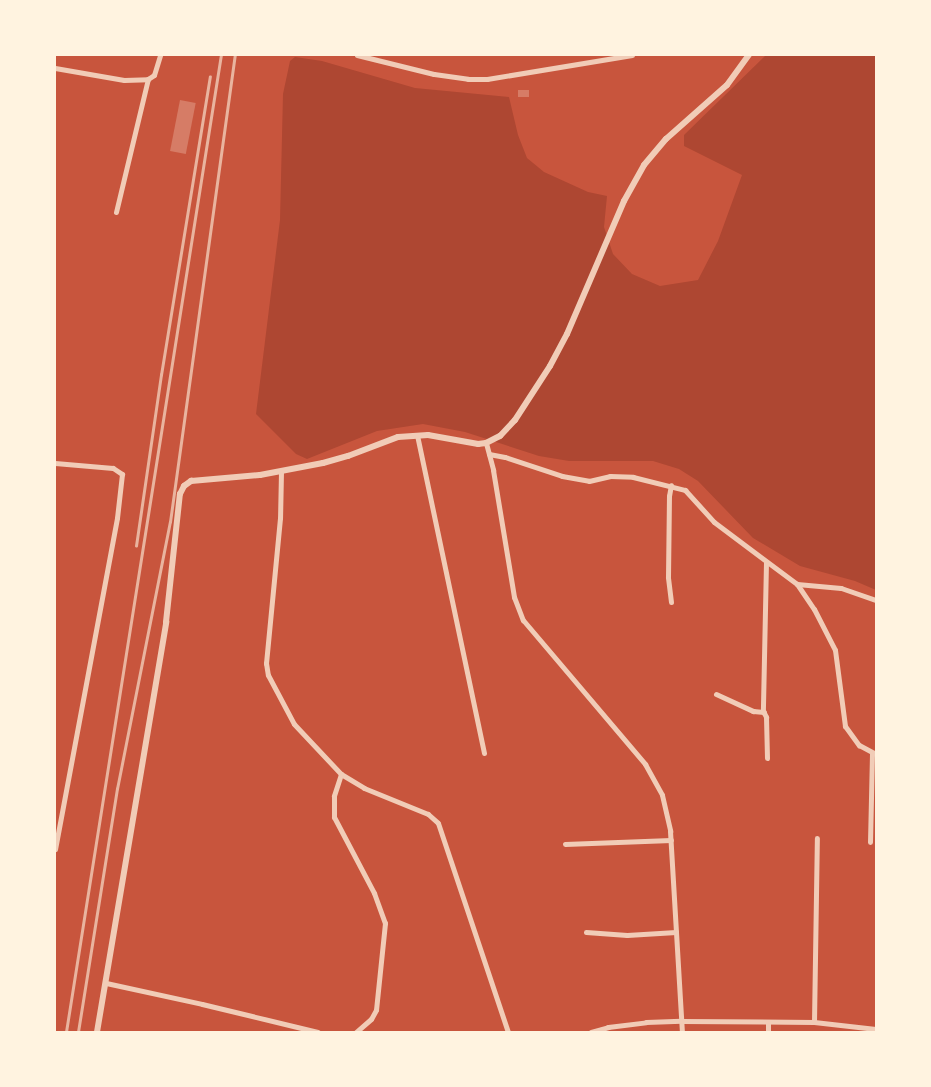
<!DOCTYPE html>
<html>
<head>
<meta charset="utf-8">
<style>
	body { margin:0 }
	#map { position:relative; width:931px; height:1087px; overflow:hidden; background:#c8553d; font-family:Overpass,sans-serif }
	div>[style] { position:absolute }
	.green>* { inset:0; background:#ae4732 }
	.building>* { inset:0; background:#d67c66; transform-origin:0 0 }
	.minor>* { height:5px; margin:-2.5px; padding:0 2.5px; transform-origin:2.5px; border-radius:2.5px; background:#f1ccb7 }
	.tertiary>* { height:6px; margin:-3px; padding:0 3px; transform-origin:3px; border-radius:3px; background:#f1ccb7 }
	.rail>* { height:2.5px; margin:-1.25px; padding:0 1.25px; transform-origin:1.25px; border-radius:1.25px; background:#e9b49f }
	span { translate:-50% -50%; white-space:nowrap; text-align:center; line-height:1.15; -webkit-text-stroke:4px #fff3e0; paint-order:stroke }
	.frame { position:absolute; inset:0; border:56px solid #fff3e0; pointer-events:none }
</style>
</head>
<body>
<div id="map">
	<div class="green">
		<i style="clip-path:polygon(766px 55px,876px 55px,876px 590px,855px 581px,800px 566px,753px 538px,698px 481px,679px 469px,653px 461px,569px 461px,539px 456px,465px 432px,423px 424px,377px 431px,307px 459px,296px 454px,256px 414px,280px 220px,283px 94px,290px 61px,295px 57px,322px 61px,415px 88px,509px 97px,518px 135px,527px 158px,544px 172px,588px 192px,607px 196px,604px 227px,613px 254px,632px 274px,660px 286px,698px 280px,718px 241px,742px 175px,684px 146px,684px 135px)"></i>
	</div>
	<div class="building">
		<i style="left:529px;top:90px;width:7px;height:11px;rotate:90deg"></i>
		<i style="left:180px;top:100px;width:16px;height:52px;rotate:11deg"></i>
	</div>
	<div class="minor">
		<i style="left:357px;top:55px;width:79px;rotate:13.9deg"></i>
		<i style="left:434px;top:74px;width:34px;rotate:8deg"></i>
		<i style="left:468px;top:79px;width:19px"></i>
		<i style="left:487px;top:79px;width:147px;rotate:-9.4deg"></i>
		<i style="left:55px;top:68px;width:70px;rotate:9.9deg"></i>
		<i style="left:124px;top:80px;width:24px;rotate:-2deg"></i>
		<i style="left:116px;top:212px;width:137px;rotate:-76.5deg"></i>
		<i style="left:148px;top:79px;width:7px;rotate:-34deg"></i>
		<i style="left:154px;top:75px;width:21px;rotate:-73deg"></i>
		<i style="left:417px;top:435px;width:325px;rotate:78.1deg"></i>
		<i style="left:486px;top:443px;width:28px;rotate:75deg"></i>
		<i style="left:493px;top:470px;width:129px;rotate:80.6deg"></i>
		<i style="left:514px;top:597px;width:25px;rotate:69deg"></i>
		<i style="left:523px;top:620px;width:189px;rotate:49.7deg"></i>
		<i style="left:645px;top:764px;width:35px;rotate:61deg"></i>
		<i style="left:662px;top:795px;width:37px;rotate:77deg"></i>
		<i style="left:670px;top:831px;width:201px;rotate:86.6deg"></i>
		<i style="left:489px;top:454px;width:16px;rotate:11deg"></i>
		<i style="left:505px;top:457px;width:60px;rotate:18.4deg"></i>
		<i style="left:562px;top:476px;width:27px;rotate:10deg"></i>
		<i style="left:589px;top:481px;width:22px;rotate:-13deg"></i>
		<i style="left:610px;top:476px;width:23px;rotate:2deg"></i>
		<i style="left:633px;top:477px;width:54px;rotate:14deg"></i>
		<i style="left:685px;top:490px;width:43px;rotate:47.8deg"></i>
		<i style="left:714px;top:522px;width:104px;rotate:36.8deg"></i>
		<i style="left:797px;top:584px;width:44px;rotate:5.2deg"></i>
		<i style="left:841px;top:588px;width:37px;rotate:19deg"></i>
		<i style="left:55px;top:463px;width:58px;rotate:4.9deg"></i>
		<i style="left:113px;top:468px;width:11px;rotate:34deg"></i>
		<i style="left:122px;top:474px;width:44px;rotate:96.5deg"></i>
		<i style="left:117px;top:518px;width:337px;rotate:100.6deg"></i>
		<i style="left:281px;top:472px;width:46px;rotate:91.2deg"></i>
		<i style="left:280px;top:518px;width:146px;rotate:95.5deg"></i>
		<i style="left:266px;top:663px;width:12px;rotate:81deg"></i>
		<i style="left:268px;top:675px;width:55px;rotate:62deg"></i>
		<i style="left:294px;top:724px;width:69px;rotate:46.8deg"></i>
		<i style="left:341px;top:774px;width:27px;rotate:31deg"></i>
		<i style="left:364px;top:788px;width:69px;rotate:22.1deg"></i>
		<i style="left:428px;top:814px;width:13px;rotate:42deg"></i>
		<i style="left:438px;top:823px;width:220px;rotate:71.5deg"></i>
		<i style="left:766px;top:562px;width:149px;rotate:91.2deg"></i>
		<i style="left:763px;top:711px;width:7px;rotate:63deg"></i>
		<i style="left:766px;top:717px;width:41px;rotate:88.6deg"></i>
		<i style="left:797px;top:584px;width:30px;rotate:56deg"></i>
		<i style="left:814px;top:609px;width:46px;rotate:62.9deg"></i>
		<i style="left:835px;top:650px;width:77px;rotate:82.5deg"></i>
		<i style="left:845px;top:726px;width:24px;rotate:54deg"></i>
		<i style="left:859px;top:745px;width:19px;rotate:28deg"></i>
		<i style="left:671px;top:602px;width:25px;rotate:-97deg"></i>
		<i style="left:668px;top:577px;width:81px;rotate:-89.3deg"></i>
		<i style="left:669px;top:496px;width:11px;rotate:-80deg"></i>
		<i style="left:716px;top:694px;width:41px;rotate:24.7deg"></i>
		<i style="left:753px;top:711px;width:11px;rotate:5deg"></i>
		<i style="left:341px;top:774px;width:23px;rotate:108deg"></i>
		<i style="left:334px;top:796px;width:21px;rotate:90deg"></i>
		<i style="left:334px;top:817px;width:86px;rotate:62.2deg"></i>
		<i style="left:374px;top:893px;width:32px;rotate:70deg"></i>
		<i style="left:385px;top:923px;width:87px;rotate:95.9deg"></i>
		<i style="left:376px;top:1010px;width:10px;rotate:119deg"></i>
		<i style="left:371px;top:1019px;width:20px;rotate:139deg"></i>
		<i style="left:870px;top:842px;width:89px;rotate:-88.7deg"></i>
		<i style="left:565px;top:844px;width:106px;rotate:-2.2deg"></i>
		<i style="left:586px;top:932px;width:41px;rotate:4.2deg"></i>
		<i style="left:627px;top:935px;width:49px;rotate:-3.5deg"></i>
		<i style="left:106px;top:983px;width:98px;rotate:12.3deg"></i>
		<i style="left:202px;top:1004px;width:119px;rotate:13.6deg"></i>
		<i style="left:814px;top:1022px;width:184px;rotate:-89.1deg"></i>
		<i style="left:591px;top:1032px;width:18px;rotate:-16deg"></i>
		<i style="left:608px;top:1027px;width:38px;rotate:-7deg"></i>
		<i style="left:646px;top:1022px;width:35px;rotate:-2deg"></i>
		<i style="left:681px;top:1021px;width:133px;rotate:0.4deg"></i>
		<i style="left:814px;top:1022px;width:62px;rotate:6.4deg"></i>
		<i style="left:768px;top:1032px;width:10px;rotate:-90deg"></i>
	</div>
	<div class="tertiary">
		<i style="left:97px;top:1032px;width:416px;rotate:-80.4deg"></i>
		<i style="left:166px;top:622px;width:129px;rotate:-83.8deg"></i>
		<i style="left:180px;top:494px;width:9px;rotate:-63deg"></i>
		<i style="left:184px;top:486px;width:9px;rotate:-36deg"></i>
		<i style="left:191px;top:481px;width:69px;rotate:-5deg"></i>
		<i style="left:260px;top:475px;width:64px;rotate:-10.8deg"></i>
		<i style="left:323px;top:463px;width:26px;rotate:-16deg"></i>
		<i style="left:348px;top:456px;width:53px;rotate:-20.8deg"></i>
		<i style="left:398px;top:437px;width:30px;rotate:-4deg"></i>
		<i style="left:428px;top:435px;width:51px;rotate:10.2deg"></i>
		<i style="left:478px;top:444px;width:8px;rotate:-7deg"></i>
		<i style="left:486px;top:443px;width:16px;rotate:-27deg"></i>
		<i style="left:500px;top:436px;width:22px;rotate:-47deg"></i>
		<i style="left:515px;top:420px;width:64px;rotate:-57.1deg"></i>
		<i style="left:550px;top:366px;width:36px;rotate:-62deg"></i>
		<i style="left:567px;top:334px;width:145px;rotate:-66.8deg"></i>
		<i style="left:624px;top:201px;width:41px;rotate:-60.9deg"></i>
		<i style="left:644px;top:165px;width:34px;rotate:-50deg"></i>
		<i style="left:666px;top:139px;width:81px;rotate:-41.5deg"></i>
		<i style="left:727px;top:85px;width:37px;rotate:-54deg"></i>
	</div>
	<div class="rail">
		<i style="left:136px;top:546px;width:173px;rotate:-81.7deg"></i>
		<i style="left:161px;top:375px;width:302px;rotate:-80.7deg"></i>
		<i style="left:66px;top:1032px;width:989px;rotate:-80.99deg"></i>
		<i style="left:78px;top:1032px;width:246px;rotate:-80.9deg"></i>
		<i style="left:117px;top:789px;width:272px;rotate:-78.8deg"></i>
		<i style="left:170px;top:522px;width:472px;rotate:-82.1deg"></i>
	</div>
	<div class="frame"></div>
</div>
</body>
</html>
